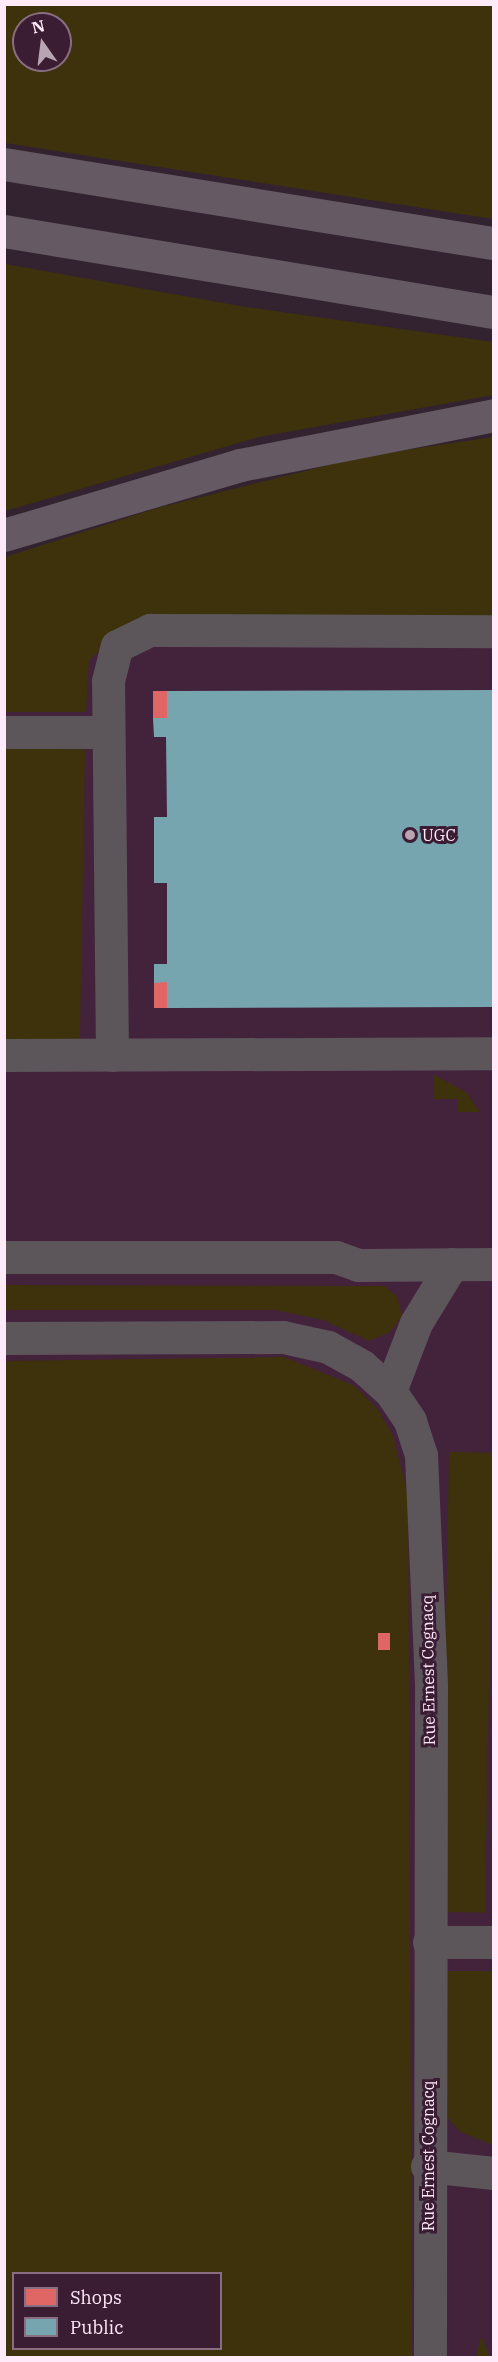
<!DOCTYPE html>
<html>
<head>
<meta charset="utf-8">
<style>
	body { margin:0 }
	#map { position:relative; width:498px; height:2362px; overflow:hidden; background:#332330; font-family:"IBM Plex Serif",serif }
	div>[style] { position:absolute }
	.built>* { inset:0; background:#43223c }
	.green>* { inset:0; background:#3d320b; transform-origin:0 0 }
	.shops>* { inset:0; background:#e06666; transform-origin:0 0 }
	.public>* { inset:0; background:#76a5af }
	.minor>* { height:33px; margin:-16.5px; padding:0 16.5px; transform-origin:16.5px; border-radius:16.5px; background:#5c555a }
	.highway>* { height:33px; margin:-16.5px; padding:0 16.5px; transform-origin:16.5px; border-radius:16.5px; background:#655a63 }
	.dots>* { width:16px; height:16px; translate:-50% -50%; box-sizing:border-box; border:3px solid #3a1c33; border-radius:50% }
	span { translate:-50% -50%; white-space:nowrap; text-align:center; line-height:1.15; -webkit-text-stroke:6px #3a1c33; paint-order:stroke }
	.poi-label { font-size:16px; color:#ffeaf9 }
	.left { translate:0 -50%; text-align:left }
	.street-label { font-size:16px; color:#ffeaf9 }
	.frame { position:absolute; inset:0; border:6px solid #ffeaf9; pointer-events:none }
	.legend { position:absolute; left:12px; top:2272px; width:210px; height:78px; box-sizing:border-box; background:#3a1c33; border:2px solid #896e82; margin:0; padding:8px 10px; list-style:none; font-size:18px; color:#ffeaf9 }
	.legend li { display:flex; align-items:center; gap:12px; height:30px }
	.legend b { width:30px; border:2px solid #896e82 }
	.north { position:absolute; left:12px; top:12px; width:60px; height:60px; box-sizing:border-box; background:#3a1c33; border:2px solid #896e82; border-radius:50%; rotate:346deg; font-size:16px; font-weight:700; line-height:24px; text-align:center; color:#ffeaf9 }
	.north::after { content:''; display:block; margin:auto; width:21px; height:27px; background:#b8a4b3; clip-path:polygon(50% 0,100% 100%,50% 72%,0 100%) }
</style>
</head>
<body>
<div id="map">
	<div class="built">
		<i style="clip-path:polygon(evenodd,493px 537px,493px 2357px,5px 2357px,4px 618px,493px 537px,14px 2274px,220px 2274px,220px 2348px,14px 2348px,14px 2274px)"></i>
	</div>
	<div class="green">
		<i style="clip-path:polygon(evenodd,4px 5px,493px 5px,493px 219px,5px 143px,4px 5px,24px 24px,60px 24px,60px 60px,24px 60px,24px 24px)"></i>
		<i style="clip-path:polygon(5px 264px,240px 306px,493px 342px,493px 395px,259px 437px,5px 511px)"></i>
		<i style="clip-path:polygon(493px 437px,493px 616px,138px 618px,89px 660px,86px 712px,5px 712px,5px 557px,161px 507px,366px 456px)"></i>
		<i style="left:5px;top:748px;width:80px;height:296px;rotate:1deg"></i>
		<i style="clip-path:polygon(433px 1074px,467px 1093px,480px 1112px,457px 1112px,457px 1099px,433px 1099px)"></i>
		<i style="clip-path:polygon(5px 1285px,385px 1286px,397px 1297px,402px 1316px,390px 1332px,369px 1341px,323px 1320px,275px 1310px,5px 1310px)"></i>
		<i style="clip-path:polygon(evenodd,284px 1357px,355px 1386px,379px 1411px,393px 1436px,408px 1495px,412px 2357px,5px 2357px,4px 1361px,284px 1357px,14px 2274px,220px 2274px,220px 2348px,14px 2348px,14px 2274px)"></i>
		<i style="left:449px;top:1452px;width:44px;height:460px;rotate:1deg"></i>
		<i style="clip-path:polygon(447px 1971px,493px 1971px,493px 2145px,460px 2132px,448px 2118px)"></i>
		<i style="clip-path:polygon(481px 2336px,490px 2357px,476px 2357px)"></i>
	</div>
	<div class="shops">
		<i style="left:153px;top:691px;width:14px;height:27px"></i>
		<i style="left:167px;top:982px;width:26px;height:13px;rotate:90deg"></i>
		<i style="left:378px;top:1633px;width:12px;height:17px"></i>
	</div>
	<div class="public">
		<i style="clip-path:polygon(494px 690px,494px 1007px,167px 1008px,167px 982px,154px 983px,154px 964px,167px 964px,167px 883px,154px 883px,154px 817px,167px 817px,166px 737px,154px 737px,153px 718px,167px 718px,167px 691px)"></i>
	</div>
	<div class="minor">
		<i style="left:4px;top:732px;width:104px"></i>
		<i style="left:4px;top:1055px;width:490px;rotate:-0.2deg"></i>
		<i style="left:112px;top:1055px;width:374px;rotate:-90.6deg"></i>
		<i style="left:108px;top:681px;width:36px;rotate:-76deg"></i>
		<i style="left:117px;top:646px;width:37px;rotate:-26deg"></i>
		<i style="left:150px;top:630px;width:344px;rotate:0.2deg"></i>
		<i style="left:4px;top:1257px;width:332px"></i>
		<i style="left:336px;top:1257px;width:23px;rotate:20deg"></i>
		<i style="left:358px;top:1265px;width:136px;rotate:-0.4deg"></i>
		<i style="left:4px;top:1338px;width:279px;rotate:-0.2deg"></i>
		<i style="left:283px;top:1337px;width:46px;rotate:12.5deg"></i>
		<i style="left:328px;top:1347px;width:39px;rotate:29deg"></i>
		<i style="left:362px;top:1366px;width:38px;rotate:42deg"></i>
		<i style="left:390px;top:1391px;width:36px;rotate:56deg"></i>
		<i style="left:410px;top:1421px;width:36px;rotate:72deg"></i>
		<i style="left:421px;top:1455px;width:233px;rotate:87.5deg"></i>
		<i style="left:431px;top:1688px;width:670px;rotate:90.09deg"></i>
		<i style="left:390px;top:1391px;width:73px;rotate:-69.1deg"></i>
		<i style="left:416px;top:1323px;width:69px;rotate:-58.6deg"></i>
		<i style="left:429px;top:1942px;width:65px"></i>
		<i style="left:427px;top:2166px;width:67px;rotate:6deg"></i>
	</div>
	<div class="highway">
		<i style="left:4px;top:164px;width:496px;rotate:9.2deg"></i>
		<i style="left:4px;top:231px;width:497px;rotate:9.4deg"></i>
		<i style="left:4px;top:535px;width:246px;rotate:-16.5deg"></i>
		<i style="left:240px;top:465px;width:259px;rotate:-11.1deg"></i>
	</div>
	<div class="dots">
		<i style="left:410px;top:835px;background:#b8a4b3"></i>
	</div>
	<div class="poi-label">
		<span class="left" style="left:422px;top:835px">UGC</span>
	</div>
	<div class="street-label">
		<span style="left:428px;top:1670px;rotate:-91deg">Rue Ernest Cognacq</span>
		<span style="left:428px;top:2156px;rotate:-90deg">Rue Ernest Cognacq</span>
	</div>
	<div class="frame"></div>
	<ul class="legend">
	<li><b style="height:16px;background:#e06666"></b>Shops</li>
	<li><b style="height:16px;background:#76a5af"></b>Public</li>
	</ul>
	<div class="north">N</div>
</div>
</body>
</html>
